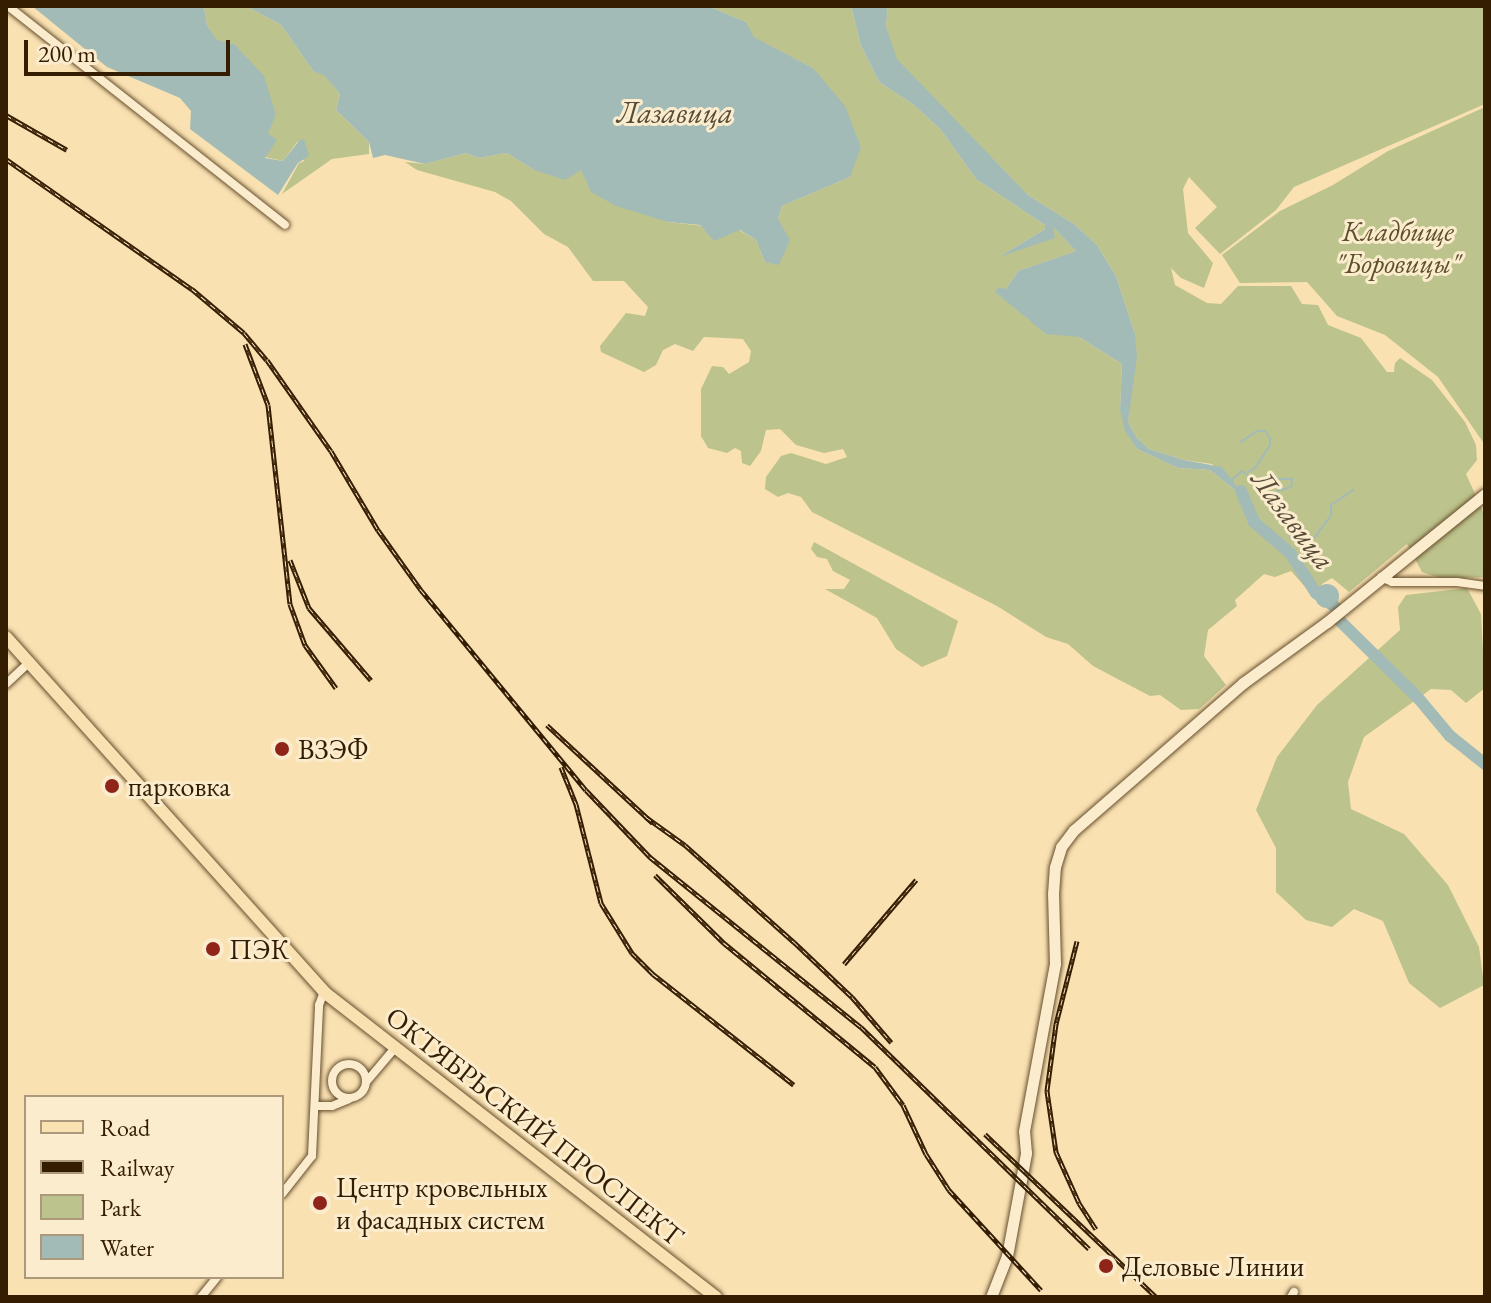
<!DOCTYPE html>
<html>
<head>
<meta charset="utf-8">
<style>
	body { margin:0 }
	#map { position:relative; width:1491px; height:1303px; overflow:hidden; background:#f9e1b2; font-family:"EB Garamond",serif }
	div>[style] { position:absolute }
	.green>* { inset:0; background:#bdc38c }
	.water>* { inset:0; background:#a3bbb7 }
	.round { border-radius:50% }
	.stream>* { height:2px; margin:-1px; padding:0 1px; transform-origin:1px; border-radius:1px; background:#a3bbb7 }
	.river>* { height:12px; margin:-6px; padding:0 6px; transform-origin:6px; border-radius:6px; background:#a3bbb7 }
	.roads { filter:drop-shadow(0 0 2px #664e2d) drop-shadow(0 0 2px #664e2d) }
	.street>* { height:8px; margin:-4px; padding:0 4px; transform-origin:4px; border-radius:4px; background:#fbeccd }
	.street>.ring { margin:-4px; padding:0; box-sizing:content-box; background:none; border:8px solid #fbeccd; border-radius:50% }
	.secondary>* { height:11px; margin:-5.5px; padding:0 5.5px; transform-origin:5.5px; border-radius:5.5px; background:#fbeccd }
	.primary>* { height:12px; margin:-6px; padding:0 6px; transform-origin:6px; border-radius:6px; background:#f9e1b2 }
	.rail>* { height:5px; margin-top:-2.5px; transform-origin:0; background:repeating-linear-gradient(90deg,#fbeccd 0 6px,#351d01 0 12px); box-sizing:border-box; border-block:2px solid #351d01 }
	.dots>* { width:22px; height:22px; translate:-50% -50%; box-sizing:border-box; border:4px solid #fbeccd; border-radius:50% }
	span { translate:-50% -50%; white-space:nowrap; text-align:center; line-height:1.15; -webkit-text-stroke:6px #fbeccd; paint-order:stroke }
	.park-label { font-size:28px; color:#5e4f2b; font-style:italic }
	.poi-label { font-size:28px; color:#351d01 }
	.left { translate:0 -50%; text-align:left }
	.street-label { font-size:28px; color:#351d01 }
	.water-label { font-size:30px; color:#564c38; font-style:italic }
	.frame { position:absolute; inset:0; border:8px solid #351d01; pointer-events:none }
	.legend { position:absolute; left:24px; top:1095px; width:260px; height:184px; box-sizing:border-box; background:#fbeccd; border:2px solid #ac997b; margin:0; padding:10px 14px; list-style:none; font-size:24px; color:#351d01 }
	.legend li { display:flex; align-items:center; gap:16px; height:40px }
	.legend b { width:40px; border:2px solid #ac997b }
	.scale { position:absolute; left:24px; top:40px; width:206px; height:36px; box-sizing:border-box; border:4px solid #351d01; border-top:0; padding-left:10px; font-size:24px; line-height:28px; white-space:nowrap; color:#351d01; -webkit-text-stroke:6px #fbeccd; paint-order:stroke }
</style>
</head>
<body>
<div id="map">
	<div class="green">
		<i style="clip-path:polygon(204px 6px,246px 6px,281px 25px,314px 72px,324px 74px,340px 94px,336px 110px,369px 142px,369px 154px,332px 159px,282px 194px,299px 163px,304px 161px,298px 141px,283px 161px,265px 157px,268px 133px,234px 44px,217px 41px,207px 25px)"></i>
		<i style="clip-path:polygon(708px 6px,851px 6px,861px 46px,879px 82px,914px 105px,941px 130px,976px 179px,1045px 225px,1045px 229px,999px 257px,1053px 227px,1076px 251px,1018px 271px,1006px 289px,1019px 309px,1029px 320px,1079px 337px,1122px 364px,1120px 410px,1137px 449px,1178px 468px,1210px 470px,1235px 490px,1244px 504px,1248px 503px,1212px 464px,1184px 460px,1149px 449px,1137px 438px,1128px 422px,1135px 334px,1116px 276px,1097px 245px,1074px 224px,1028px 195px,896px 59px,886px 26px,888px 6px,1485px 6px,1485px 104px,1294px 187px,1276px 210px,1220px 254px,1195px 228px,1217px 207px,1189px 177px,1183px 189px,1188px 233px,1213px 263px,1204px 288px,1181px 278px,1171px 268px,1175px 285px,1207px 303px,1221px 304px,1238px 286px,1291px 286px,1302px 304px,1318px 305px,1328px 325px,1361px 338px,1387px 372px,1394px 372px,1395px 363px,1400px 358px,1432px 380px,1465px 422px,1476px 445px,1477px 460px,1466px 474px,1485px 516px,1485px 577px,1443px 579px,1422px 572px,1407px 544px,1349px 592px,1332px 578px,1322px 584px,1315px 598px,1291px 571px,1275px 577px,1264px 574px,1235px 600px,1237px 606px,1208px 630px,1204px 656px,1226px 685px,1199px 709px,1181px 710px,1160px 695px,1150px 696px,1093px 666px,1068px 644px,1046px 637px,997px 606px,812px 512px,801px 497px,788px 493px,778px 497px,765px 489px,766px 477px,781px 456px,791px 453px,826px 464px,847px 457px,843px 449px,824px 453px,796px 445px,780px 429px,766px 430px,761px 451px,750px 466px,742px 463px,741px 451px,735px 448px,727px 453px,708px 448px,701px 436px,701px 389px,712px 366px,723px 367px,729px 374px,749px 362px,751px 351px,743px 339px,704px 337px,693px 351px,675px 344px,663px 350px,656px 365px,644px 372px,601px 352px,600px 346px,626px 313px,645px 316px,648px 307px,624px 281px,593px 281px,568px 247px,544px 234px,511px 201px,495px 192px,417px 170px,405px 162px,425px 164px,466px 153px,479px 158px,507px 153px,534px 170px,581px 170px,668px 222px,739px 230px,756px 240px,765px 262px,782px 206px,850px 177px,813px 68px,753px 37px,746px 22px)"></i>
		<i style="clip-path:polygon(1485px 107px,1485px 445px,1438px 377px,1385px 335px,1337px 316px,1307px 282px,1240px 283px,1222px 255px,1280px 211px,1333px 185px,1388px 151px)"></i>
		<i style="clip-path:polygon(814px 542px,958px 621px,947px 656px,922px 667px,896px 649px,877px 618px,825px 589px,844px 589px,850px 580px,833px 571px,827px 559px,817px 557px,811px 549px)"></i>
		<i style="clip-path:polygon(1467px 588px,1481px 614px,1485px 688px,1466px 703px,1451px 690px,1431px 689px,1364px 737px,1348px 782px,1351px 809px,1404px 834px,1448px 885px,1479px 947px,1484px 985px,1440px 1008px,1409px 983px,1383px 921px,1354px 909px,1332px 927px,1306px 920px,1276px 892px,1276px 848px,1256px 810px,1277px 757px,1317px 705px,1400px 630px,1398px 607px,1406px 595px)"></i>
	</div>
	<div class="water">
		<i style="clip-path:polygon(32px 6px,204px 6px,207px 25px,217px 40px,234px 44px,264px 76px,276px 115px,268px 133px,277px 140px,265px 158px,283px 161px,299px 141px,304px 139px,309px 156px,298px 163px,278px 195px,190px 129px,191px 111px,180px 98px,107px 67px)"></i>
		<i style="clip-path:polygon(246px 6px,708px 6px,746px 22px,754px 37px,813px 68px,845px 106px,861px 147px,850px 177px,782px 206px,778px 219px,790px 240px,779px 265px,765px 262px,756px 240px,740px 230px,714px 241px,700px 225px,668px 222px,616px 206px,591px 192px,581px 170px,565px 180px,534px 170px,507px 153px,479px 158px,466px 153px,425px 164px,385px 155px,373px 158px,369px 142px,336px 110px,340px 94px,324px 75px,314px 72px,281px 25px)"></i>
		<i style="clip-path:polygon(851px 6px,888px 6px,886px 26px,897px 59px,1028px 195px,1074px 224px,1097px 245px,1116px 276px,1135px 334px,1137px 357px,1128px 422px,1137px 438px,1149px 449px,1184px 460px,1222px 467px,1249px 503px,1243px 504px,1235px 490px,1210px 470px,1178px 468px,1137px 449px,1125px 431px,1120px 410px,1122px 364px,1079px 337px,1046px 334px,995px 292px,999px 287px,1006px 289px,1018px 271px,1076px 251px,1053px 227px,1055px 238px,999px 257px,1045px 229px,1045px 225px,976px 179px,941px 130px,914px 105px,879px 82px,861px 46px)"></i>
		<i class="round" style="left:1315px;top:584px;width:24px;height:24px"></i>
	</div>
	<div class="stream">
		<i style="left:1241px;top:442px;width:19px;rotate:-35deg"></i>
		<i style="left:1257px;top:431px;width:8px"></i>
		<i style="left:1265px;top:431px;width:9px;rotate:54deg"></i>
		<i style="left:1270px;top:438px;width:7px;rotate:90deg"></i>
		<i style="left:1270px;top:445px;width:27px;rotate:123deg"></i>
		<i style="left:1255px;top:468px;width:8px;rotate:150deg"></i>
		<i style="left:1232px;top:480px;width:13px;rotate:-42deg"></i>
		<i style="left:1242px;top:471px;width:15px;rotate:37deg"></i>
		<i style="left:1254px;top:480px;width:38px;rotate:-2deg"></i>
		<i style="left:1292px;top:479px;width:8px;rotate:97deg"></i>
		<i style="left:1291px;top:487px;width:14px;rotate:163deg"></i>
		<i style="left:1278px;top:491px;width:6px;rotate:108deg"></i>
		<i style="left:1276px;top:497px;width:20px;rotate:60deg"></i>
		<i style="left:1286px;top:514px;width:25px;rotate:79deg"></i>
		<i style="left:1291px;top:539px;width:14px;rotate:17deg"></i>
		<i style="left:1304px;top:543px;width:7px;rotate:-8deg"></i>
		<i style="left:1311px;top:542px;width:34px;rotate:-53deg"></i>
		<i style="left:1331px;top:515px;width:10px;rotate:-90deg"></i>
		<i style="left:1331px;top:505px;width:27px;rotate:-34deg"></i>
	</div>
	<div class="river">
		<i style="left:1241px;top:491px;width:34px;rotate:67deg"></i>
		<i style="left:1254px;top:522px;width:48px;rotate:40.7deg"></i>
		<i style="left:1290px;top:553px;width:48px;rotate:57deg"></i>
		<i style="left:1316px;top:593px;width:24px;rotate:36deg"></i>
		<i style="left:1339px;top:620px;width:112px;rotate:44.6deg"></i>
		<i style="left:1419px;top:699px;width:48px;rotate:50deg"></i>
		<i style="left:1450px;top:736px;width:45px;rotate:38.7deg"></i>
	</div>
	<div class="roads">
		<div class="street">
			<i style="left:8px;top:6px;width:353px;rotate:38.3deg"></i>
			<i style="left:1381px;top:577px;width:12px;rotate:24deg"></i>
			<i style="left:1392px;top:582px;width:65px"></i>
			<i style="left:1457px;top:582px;width:28px;rotate:8deg"></i>
			<i style="left:6px;top:684px;width:33px;rotate:-43deg"></i>
			<i class="ring" style="left:332px;top:1064px;width:26px;height:26px"></i>
			<i style="left:367px;top:1081px;width:43px;rotate:-49.7deg"></i>
			<i style="left:315px;top:1106px;width:17px"></i>
			<i style="left:332px;top:1106px;width:18px;rotate:-22deg"></i>
			<i style="left:282px;top:1194px;width:48px;rotate:-51.7deg"></i>
			<i style="left:312px;top:1156px;width:151px;rotate:-87.3deg"></i>
			<i style="left:319px;top:1005px;width:14px;rotate:-69deg"></i>
			<i style="left:201px;top:1297px;width:26px;rotate:-51deg"></i>
			<i style="left:1291px;top:1297px;width:6px;rotate:-59deg"></i>
		</div>
		<div class="secondary">
			<i style="left:991px;top:1297px;width:44px;rotate:-68.7deg"></i>
			<i style="left:1007px;top:1256px;width:105px;rotate:-79.5deg"></i>
			<i style="left:1026px;top:1153px;width:22px;rotate:-95deg"></i>
			<i style="left:1024px;top:1131px;width:170px;rotate:-79.5deg"></i>
			<i style="left:1055px;top:964px;width:70px;rotate:-91.6deg"></i>
			<i style="left:1053px;top:894px;width:27px;rotate:-86deg"></i>
			<i style="left:1055px;top:867px;width:21px;rotate:-73deg"></i>
			<i style="left:1061px;top:847px;width:21px;rotate:-53deg"></i>
			<i style="left:1074px;top:830px;width:224px;rotate:-41deg"></i>
			<i style="left:1243px;top:683px;width:104px;rotate:-36deg"></i>
			<i style="left:1327px;top:622px;width:203px;rotate:-39deg"></i>
		</div>
		<div class="primary">
			<i style="left:6px;top:637px;width:477px;rotate:48.1deg"></i>
			<i style="left:324px;top:992px;width:497px;rotate:37.9deg"></i>
		</div>
	</div>
	<div class="rail">
		<i style="left:6px;top:115px;width:70px;rotate:29.8deg"></i>
		<i style="left:6px;top:159px;width:227px;rotate:35deg"></i>
		<i style="left:192px;top:289px;width:68px;rotate:40.2deg"></i>
		<i style="left:244px;top:333px;width:35px;rotate:50deg"></i>
		<i style="left:267px;top:360px;width:111px;rotate:54.9deg"></i>
		<i style="left:331px;top:451px;width:92px;rotate:59.3deg"></i>
		<i style="left:378px;top:530px;width:74px;rotate:54.4deg"></i>
		<i style="left:421px;top:590px;width:259px;rotate:50.5deg"></i>
		<i style="left:586px;top:790px;width:93px;rotate:46.3deg"></i>
		<i style="left:650px;top:857px;width:271px;rotate:38.9deg"></i>
		<i style="left:861px;top:1027px;width:318px;rotate:44.2deg"></i>
		<i style="left:245px;top:344px;width:65px;rotate:69.3deg"></i>
		<i style="left:268px;top:405px;width:200px;rotate:83.7deg"></i>
		<i style="left:290px;top:604px;width:44px;rotate:69.9deg"></i>
		<i style="left:305px;top:645px;width:53px;rotate:54.2deg"></i>
		<i style="left:290px;top:560px;width:52px;rotate:68.4deg"></i>
		<i style="left:309px;top:608px;width:95px;rotate:49.3deg"></i>
		<i style="left:547px;top:725px;width:144px;rotate:42.8deg"></i>
		<i style="left:561px;top:767px;width:40px;rotate:68deg"></i>
		<i style="left:576px;top:804px;width:102px;rotate:75.8deg"></i>
		<i style="left:601px;top:903px;width:59px;rotate:58.2deg"></i>
		<i style="left:632px;top:953px;width:30px;rotate:45deg"></i>
		<i style="left:653px;top:974px;width:179px;rotate:38.2deg"></i>
		<i style="left:646px;top:817px;width:48px;rotate:35.7deg"></i>
		<i style="left:685px;top:845px;width:146px;rotate:41.7deg"></i>
		<i style="left:794px;top:942px;width:80px;rotate:43.5deg"></i>
		<i style="left:852px;top:997px;width:60px;rotate:49.1deg"></i>
		<i style="left:655px;top:875px;width:97px;rotate:44.6deg"></i>
		<i style="left:724px;top:943px;width:195px;rotate:39.4deg"></i>
		<i style="left:875px;top:1067px;width:47px;rotate:53.6deg"></i>
		<i style="left:903px;top:1105px;width:54px;rotate:64.9deg"></i>
		<i style="left:926px;top:1154px;width:43px;rotate:57.4deg"></i>
		<i style="left:949px;top:1190px;width:136px;rotate:47.4deg"></i>
		<i style="left:1077px;top:941px;width:86px;rotate:104.2deg"></i>
		<i style="left:1056px;top:1024px;width:68px;rotate:97.7deg"></i>
		<i style="left:1047px;top:1091px;width:62px;rotate:81.6deg"></i>
		<i style="left:1056px;top:1152px;width:56px;rotate:65.7deg"></i>
		<i style="left:1079px;top:1203px;width:31px;rotate:57deg"></i>
		<i style="left:844px;top:964px;width:111px;rotate:-49.4deg"></i>
		<i style="left:985px;top:1134px;width:236px;rotate:43.6deg"></i>
	</div>
	<div class="dots">
		<i style="left:282px;top:749px;background:#8f2418"></i>
		<i style="left:112px;top:786px;background:#8f2418"></i>
		<i style="left:213px;top:949px;background:#8f2418"></i>
		<i style="left:320px;top:1203px;background:#8f2418"></i>
		<i style="left:1106px;top:1266px;background:#8f2418"></i>
	</div>
	<div class="park-label">
		<span style="left:1398px;top:247px">Кладбище<br>"Боровицы"</span>
	</div>
	<div class="poi-label">
		<span class="left" style="left:298px;top:749px">ВЗЭФ</span>
		<span class="left" style="left:128px;top:786px">парковка</span>
		<span class="left" style="left:229px;top:949px">ПЭК</span>
		<span class="left" style="left:336px;top:1203px">Центр кровельных<br>и фасадных систем</span>
		<span class="left" style="left:1122px;top:1266px">Деловые Линии</span>
	</div>
	<div class="street-label">
		<span style="left:535px;top:1126px;rotate:38deg">ОКТЯБРЬСКИЙ ПРОСПЕКТ</span>
	</div>
	<div class="water-label">
		<span style="left:675px;top:113px">Лазавица</span>
		<span style="left:1293px;top:520px;rotate:53deg">Лазавица</span>
	</div>
	<div class="frame"></div>
	<ul class="legend">
	<li><b style="height:10px;background:#f9e1b2"></b>Road</li>
	<li><b style="height:10px;background:#351d01"></b>Railway</li>
	<li><b style="height:22px;background:#bdc38c"></b>Park</li>
	<li><b style="height:22px;background:#a3bbb7"></b>Water</li>
	</ul>
	<div class="scale">200 m</div>
</div>
</body>
</html>
